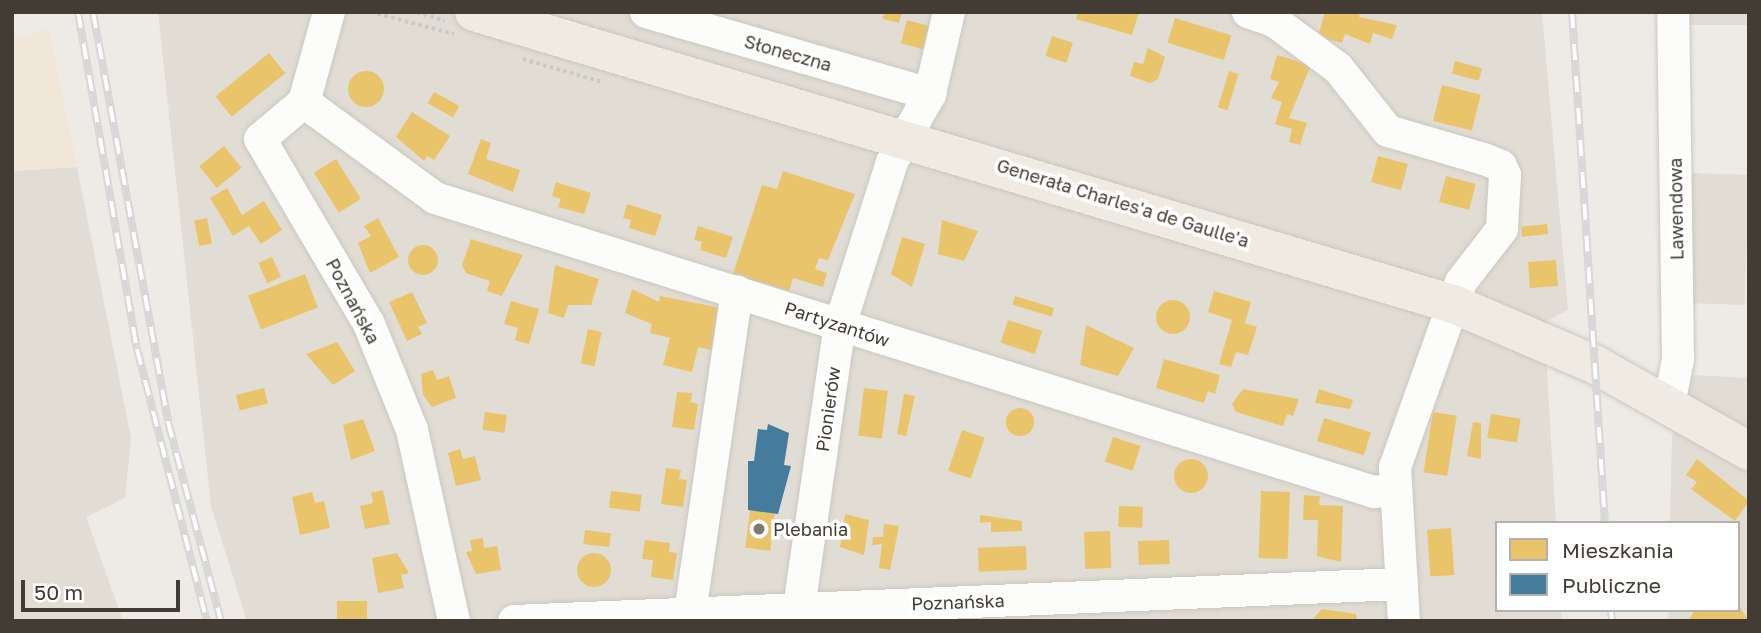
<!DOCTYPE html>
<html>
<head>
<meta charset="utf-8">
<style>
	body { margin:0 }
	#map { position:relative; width:1761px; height:633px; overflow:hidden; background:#eeebe6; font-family:"Golos Text",sans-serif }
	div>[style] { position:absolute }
	.residential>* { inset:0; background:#e1ddd4; transform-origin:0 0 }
	.commercial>* { inset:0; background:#f0e7d9 }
	.homes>* { inset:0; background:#e9c46a; transform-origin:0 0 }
	.round { border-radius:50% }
	.public>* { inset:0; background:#457b9d }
	.path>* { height:3.5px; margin-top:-1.75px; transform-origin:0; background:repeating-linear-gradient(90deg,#cbcac6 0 3.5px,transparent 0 7px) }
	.roads { filter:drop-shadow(0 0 2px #cac7c2) drop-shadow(0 0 2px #cac7c2) }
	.minor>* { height:32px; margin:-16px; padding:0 16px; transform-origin:16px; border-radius:16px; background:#fcfcfb }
	.major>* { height:38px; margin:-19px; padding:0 19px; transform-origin:19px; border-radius:19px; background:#efebe3 }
	.rail>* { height:8px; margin-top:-4px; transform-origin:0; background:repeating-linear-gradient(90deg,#fff 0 16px,#d8d7d7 0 32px); box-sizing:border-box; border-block:2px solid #d8d7d7 }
	.dots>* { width:19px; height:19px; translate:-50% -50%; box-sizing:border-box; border:4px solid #fff; border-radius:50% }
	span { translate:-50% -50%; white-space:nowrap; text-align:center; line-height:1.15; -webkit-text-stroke:7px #fff; paint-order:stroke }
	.street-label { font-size:18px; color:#423c34 }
	.poi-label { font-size:18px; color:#423c34 }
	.left { translate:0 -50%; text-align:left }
	.frame { position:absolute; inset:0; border:14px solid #423c34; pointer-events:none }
	.legend { position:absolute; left:1495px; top:521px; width:245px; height:91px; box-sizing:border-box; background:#fff; border:2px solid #b3b1ae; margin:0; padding:9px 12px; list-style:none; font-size:21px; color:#423c34 }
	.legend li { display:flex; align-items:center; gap:14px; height:35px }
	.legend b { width:35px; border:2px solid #b3b1ae }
	.scale { position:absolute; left:21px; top:580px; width:159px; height:32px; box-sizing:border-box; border:4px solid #423c34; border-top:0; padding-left:9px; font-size:21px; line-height:24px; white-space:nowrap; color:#423c34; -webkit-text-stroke:5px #fff; paint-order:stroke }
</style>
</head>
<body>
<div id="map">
	<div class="residential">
		<i style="clip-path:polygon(158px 12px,1542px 12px,1568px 310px,1544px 322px,1556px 523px,1497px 523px,1497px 610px,1561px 610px,1562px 621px,247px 621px,211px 506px)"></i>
		<i style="left:1689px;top:12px;width:60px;height:13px"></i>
		<i style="clip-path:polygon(77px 167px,131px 438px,125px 498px,86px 517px,123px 621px,12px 621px,12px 171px)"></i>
		<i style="left:1692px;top:173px;width:57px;height:130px;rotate:2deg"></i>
		<i style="clip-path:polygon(1693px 375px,1749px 378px,1749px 621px,1668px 621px,1669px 610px,1738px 610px,1738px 523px,1670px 523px,1672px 436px)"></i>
	</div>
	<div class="commercial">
		<i style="clip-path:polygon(49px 28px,77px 167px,12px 171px,12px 39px)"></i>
	</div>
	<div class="homes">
		<i style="clip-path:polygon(884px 12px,902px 12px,899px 23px,883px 19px)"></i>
		<i style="clip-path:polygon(1078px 12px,1139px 12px,1132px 35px,1076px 19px)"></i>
		<i style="clip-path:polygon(1325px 12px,1360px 12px,1359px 17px,1397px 25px,1392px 39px,1373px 33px,1370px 44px,1345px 34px,1342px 43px,1318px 36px)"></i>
		<i style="left:1175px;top:18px;width:59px;height:26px;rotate:17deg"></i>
		<i style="left:907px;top:20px;width:23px;height:24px;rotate:15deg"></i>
		<i style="left:1052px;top:36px;width:22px;height:21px;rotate:18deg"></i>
		<i style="clip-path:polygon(1148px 48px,1165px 57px,1158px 79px,1150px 83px,1130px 76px,1134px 62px,1143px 64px)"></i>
		<i style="left:269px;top:53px;width:26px;height:69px;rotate:51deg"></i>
		<i style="clip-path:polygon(1277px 55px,1311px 65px,1289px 118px,1307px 123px,1300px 145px,1289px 142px,1292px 129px,1275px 124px,1282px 102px,1271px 98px,1279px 82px,1270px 79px)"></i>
		<i style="left:1455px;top:61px;width:28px;height:13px;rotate:15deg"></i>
		<i style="left:1229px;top:71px;width:10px;height:38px;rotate:17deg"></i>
		<i class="round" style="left:348px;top:71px;width:36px;height:36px"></i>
		<i style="left:1442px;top:85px;width:40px;height:37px;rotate:14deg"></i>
		<i style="left:434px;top:92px;width:29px;height:13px;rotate:29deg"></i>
		<i style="clip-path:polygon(412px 112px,450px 136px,434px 160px,427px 156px,424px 161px,396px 137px)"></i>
		<i style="clip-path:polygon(481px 139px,491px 143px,486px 159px,520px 170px,513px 192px,468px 174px)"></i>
		<i style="left:224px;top:146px;width:28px;height:32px;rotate:51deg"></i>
		<i style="left:1378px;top:156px;width:31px;height:27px;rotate:15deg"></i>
		<i style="left:336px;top:159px;width:47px;height:26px;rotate:58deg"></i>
		<i style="clip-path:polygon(783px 171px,855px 194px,828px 260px,819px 258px,815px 269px,827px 273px,823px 287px,793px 278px,789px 291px,733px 274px,762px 185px,777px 189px)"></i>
		<i style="left:1446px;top:176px;width:31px;height:27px;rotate:15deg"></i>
		<i style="clip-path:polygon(556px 182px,591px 193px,584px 214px,558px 207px,561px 199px,552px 196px)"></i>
		<i style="clip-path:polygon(227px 188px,242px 215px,264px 201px,282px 230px,261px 244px,249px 226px,233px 236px,210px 198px)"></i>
		<i style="clip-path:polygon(627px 204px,662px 215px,655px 236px,629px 228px,631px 220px,623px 218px)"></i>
		<i style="left:207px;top:218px;width:26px;height:13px;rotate:79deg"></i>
		<i style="clip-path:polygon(378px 218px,399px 257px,370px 273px,358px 243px,371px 236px,364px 226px)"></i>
		<i style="clip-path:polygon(942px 220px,978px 231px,964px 261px,938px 254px)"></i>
		<i style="left:1547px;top:224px;width:10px;height:26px;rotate:84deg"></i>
		<i style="clip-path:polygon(698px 226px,733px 237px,726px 258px,700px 250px,702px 242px,694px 240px)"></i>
		<i style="clip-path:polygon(902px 237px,925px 244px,912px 287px,891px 274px)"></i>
		<i style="clip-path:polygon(471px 239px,523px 255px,502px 296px,487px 291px,490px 281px,466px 273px,462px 265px)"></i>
		<i class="round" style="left:408px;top:245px;width:30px;height:30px"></i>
		<i style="left:272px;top:257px;width:22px;height:15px;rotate:66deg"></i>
		<i style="left:1556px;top:260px;width:26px;height:28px;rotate:86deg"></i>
		<i style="clip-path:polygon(555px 265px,599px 279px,591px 305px,568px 305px,564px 318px,548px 313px)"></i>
		<i style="left:305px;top:274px;width:36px;height:61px;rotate:69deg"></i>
		<i style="clip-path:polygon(632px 289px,659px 302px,660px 296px,721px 308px,711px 350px,698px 347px,692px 372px,663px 365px,670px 338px,650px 333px,652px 324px,625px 313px)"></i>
		<i style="clip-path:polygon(1214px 291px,1251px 302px,1245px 323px,1257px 327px,1248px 355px,1236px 352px,1231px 367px,1219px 364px,1232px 320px,1208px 312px)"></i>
		<i style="clip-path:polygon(412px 292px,427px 323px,418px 327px,422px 334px,407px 341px,389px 302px)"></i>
		<i style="left:1015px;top:296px;width:41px;height:9px;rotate:17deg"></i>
		<i class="round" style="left:1156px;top:300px;width:34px;height:34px"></i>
		<i style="clip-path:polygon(511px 301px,539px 309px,529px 344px,515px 340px,518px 328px,504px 324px)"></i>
		<i style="left:1008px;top:320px;width:36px;height:24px;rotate:18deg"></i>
		<i style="clip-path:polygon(1086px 325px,1134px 348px,1118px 376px,1080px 365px)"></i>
		<i style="left:588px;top:329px;width:14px;height:35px;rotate:12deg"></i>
		<i style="clip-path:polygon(337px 342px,355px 371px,333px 385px,306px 354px)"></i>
		<i style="clip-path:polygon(1164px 359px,1220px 375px,1215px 394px,1208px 391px,1204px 403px,1156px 388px)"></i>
		<i style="clip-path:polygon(433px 370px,437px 380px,449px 376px,456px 398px,432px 407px,423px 395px,421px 374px)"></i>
		<i style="left:264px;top:388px;width:16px;height:29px;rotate:76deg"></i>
		<i style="left:864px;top:388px;width:24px;height:48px;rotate:7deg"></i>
		<i style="clip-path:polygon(1243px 389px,1299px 399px,1293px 416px,1287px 414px,1283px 426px,1236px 412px,1232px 404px)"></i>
		<i style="clip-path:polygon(1319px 389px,1353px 400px,1350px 409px,1315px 403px)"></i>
		<i style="clip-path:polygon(677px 392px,692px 393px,691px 402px,698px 404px,694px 430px,672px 427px)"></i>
		<i style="clip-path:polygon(904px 394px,915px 396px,906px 436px,897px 434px)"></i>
		<i class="round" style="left:1006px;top:408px;width:28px;height:28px"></i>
		<i style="left:485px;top:412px;width:22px;height:18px;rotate:8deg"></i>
		<i style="left:1433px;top:412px;width:24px;height:61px;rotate:9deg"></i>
		<i style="left:1491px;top:414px;width:30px;height:24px;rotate:9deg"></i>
		<i style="left:1324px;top:418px;width:49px;height:24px;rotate:17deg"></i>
		<i style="clip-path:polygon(363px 419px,375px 451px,351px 460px,343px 425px)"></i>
		<i style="clip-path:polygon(1473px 422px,1481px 423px,1481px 459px,1467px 456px)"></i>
		<i style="left:962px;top:430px;width:24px;height:43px;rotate:19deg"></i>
		<i style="left:1113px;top:437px;width:29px;height:26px;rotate:18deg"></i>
		<i style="clip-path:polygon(460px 449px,463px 459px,475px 456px,481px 480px,456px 486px,448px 453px)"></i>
		<i style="clip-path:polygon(1697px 459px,1749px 501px,1735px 521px,1691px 489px,1697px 482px,1686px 475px)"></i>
		<i class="round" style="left:1174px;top:459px;width:34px;height:34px"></i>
		<i style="clip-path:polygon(666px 468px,681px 470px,679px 479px,687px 480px,683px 507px,661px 504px)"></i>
		<i style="clip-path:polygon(383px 490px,390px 524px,365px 529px,360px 506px,373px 503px,371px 493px)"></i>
		<i style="left:611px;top:491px;width:31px;height:17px;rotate:7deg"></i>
		<i style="left:1261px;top:491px;width:29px;height:67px;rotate:2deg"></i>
		<i style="clip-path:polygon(312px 492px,315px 503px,324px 501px,330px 528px,300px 535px,292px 497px)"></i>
		<i style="clip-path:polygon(1304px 495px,1320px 496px,1319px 505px,1343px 506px,1341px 562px,1317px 556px,1318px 520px,1303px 520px)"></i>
		<i style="left:1119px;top:506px;width:24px;height:21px;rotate:2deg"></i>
		<i style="left:750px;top:510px;width:25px;height:38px;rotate:7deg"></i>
		<i style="clip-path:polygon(845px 514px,869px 520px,864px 555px,840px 547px)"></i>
		<i style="clip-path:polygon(980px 515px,1022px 521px,1022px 531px,991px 532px,991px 522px,980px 523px)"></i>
		<i style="clip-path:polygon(884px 524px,899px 526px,890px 570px,879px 568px,882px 544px,872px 545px,873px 537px,883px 537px)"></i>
		<i style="left:1451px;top:528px;width:47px;height:24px;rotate:86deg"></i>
		<i style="left:585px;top:530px;width:26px;height:14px;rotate:7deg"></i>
		<i style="left:1110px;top:531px;width:37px;height:26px;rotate:88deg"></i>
		<i style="clip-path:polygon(483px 538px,484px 548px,497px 546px,501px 570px,476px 574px,466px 552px,472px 551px,470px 540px)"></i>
		<i style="clip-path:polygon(645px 540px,670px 543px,669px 552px,677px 553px,673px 580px,651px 577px,653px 560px,642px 559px)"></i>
		<i style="left:1169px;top:540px;width:24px;height:31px;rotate:88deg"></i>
		<i style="left:1026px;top:546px;width:24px;height:48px;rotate:88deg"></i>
		<i class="round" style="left:577px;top:553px;width:34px;height:34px"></i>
		<i style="clip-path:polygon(397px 553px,409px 573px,401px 575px,404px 588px,378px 593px,372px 558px)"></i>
		<i style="left:337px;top:601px;width:30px;height:20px"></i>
		<i style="clip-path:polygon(1738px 605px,1749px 621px,1688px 621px,1695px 610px,1738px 610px)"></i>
		<i style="clip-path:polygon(1322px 609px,1356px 614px,1357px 621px,1311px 621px)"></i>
	</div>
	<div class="public">
		<i style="clip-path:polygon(768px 424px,789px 433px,784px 465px,791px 466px,778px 514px,748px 510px,748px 461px,754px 461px,758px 429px,767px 430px)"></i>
	</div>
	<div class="path">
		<i style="left:371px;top:12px;width:86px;rotate:14.8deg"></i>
		<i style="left:417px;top:12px;width:29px;rotate:18deg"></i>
		<i style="left:523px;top:59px;width:82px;rotate:16.2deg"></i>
	</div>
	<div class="roads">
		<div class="minor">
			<i style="left:329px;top:12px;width:93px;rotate:105.5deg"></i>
			<i style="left:304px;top:102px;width:57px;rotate:139.9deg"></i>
			<i style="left:260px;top:139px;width:215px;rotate:59.5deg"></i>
			<i style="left:369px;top:324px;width:114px;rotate:67.9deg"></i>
			<i style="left:412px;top:430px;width:196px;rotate:77.6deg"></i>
			<i style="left:646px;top:12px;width:296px;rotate:16.1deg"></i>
			<i style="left:1248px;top:12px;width:28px;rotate:19deg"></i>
			<i style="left:1274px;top:21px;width:79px;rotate:36.3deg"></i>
			<i style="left:1338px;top:68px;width:80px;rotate:51.6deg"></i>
			<i style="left:1388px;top:131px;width:100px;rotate:16.3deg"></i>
			<i style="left:1484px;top:159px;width:18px;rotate:22deg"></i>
			<i style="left:1501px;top:166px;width:10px;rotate:66deg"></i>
			<i style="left:1505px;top:175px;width:54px;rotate:93.2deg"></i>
			<i style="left:1502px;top:229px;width:67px;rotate:127.7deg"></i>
			<i style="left:1461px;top:282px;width:196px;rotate:109.6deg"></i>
			<i style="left:1395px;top:467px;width:154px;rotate:86.7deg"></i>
			<i style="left:304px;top:102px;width:162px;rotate:36.2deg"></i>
			<i style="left:435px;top:198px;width:984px;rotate:17.39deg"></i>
			<i style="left:1374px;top:492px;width:21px;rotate:-5deg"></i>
			<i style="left:1669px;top:405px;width:47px;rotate:-78.9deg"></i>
			<i style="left:1678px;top:359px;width:347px;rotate:-90.8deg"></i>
			<i style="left:799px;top:608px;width:286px;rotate:-81.8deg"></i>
			<i style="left:840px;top:325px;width:171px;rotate:-72.3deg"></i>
			<i style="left:892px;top:162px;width:78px;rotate:-60.8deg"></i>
			<i style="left:930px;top:94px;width:84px;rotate:-77deg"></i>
			<i style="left:690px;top:613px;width:325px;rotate:-81.7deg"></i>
			<i style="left:514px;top:621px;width:889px;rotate:-2.39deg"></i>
		</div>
		<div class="major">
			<i style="left:474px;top:12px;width:1022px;rotate:16.61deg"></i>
			<i style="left:1453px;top:304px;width:153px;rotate:23.1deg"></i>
			<i style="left:1594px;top:364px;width:178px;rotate:29.3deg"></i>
		</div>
	</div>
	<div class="rail">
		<i style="left:78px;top:12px;width:342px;rotate:80.1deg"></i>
		<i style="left:137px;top:349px;width:281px;rotate:75.6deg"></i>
		<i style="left:93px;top:12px;width:417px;rotate:79.6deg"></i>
		<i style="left:168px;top:422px;width:206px;rotate:75.1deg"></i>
		<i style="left:1572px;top:12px;width:512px;rotate:86.31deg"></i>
		<i style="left:1611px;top:610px;width:11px;rotate:85deg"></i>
	</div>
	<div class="dots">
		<i style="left:759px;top:529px;background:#7e7972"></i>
	</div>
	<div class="street-label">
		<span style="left:788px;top:53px;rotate:16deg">Słoneczna</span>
		<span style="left:1123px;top:203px;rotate:17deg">Generała Charles'a de Gaulle'a</span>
		<span style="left:1676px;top:209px;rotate:-91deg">Lawendowa</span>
		<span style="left:353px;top:301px;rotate:62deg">Poznańska</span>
		<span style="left:837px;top:324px;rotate:18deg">Partyzantów</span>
		<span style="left:828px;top:409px;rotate:-82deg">Pionierów</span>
		<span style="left:958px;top:602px;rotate:-2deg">Poznańska</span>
	</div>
	<div class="poi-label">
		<span class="left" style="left:773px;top:529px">Plebania</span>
	</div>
	<div class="frame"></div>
	<ul class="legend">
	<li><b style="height:19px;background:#e9c46a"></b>Mieszkania</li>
	<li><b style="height:19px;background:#457b9d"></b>Publiczne</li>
	</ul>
	<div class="scale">50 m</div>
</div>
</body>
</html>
